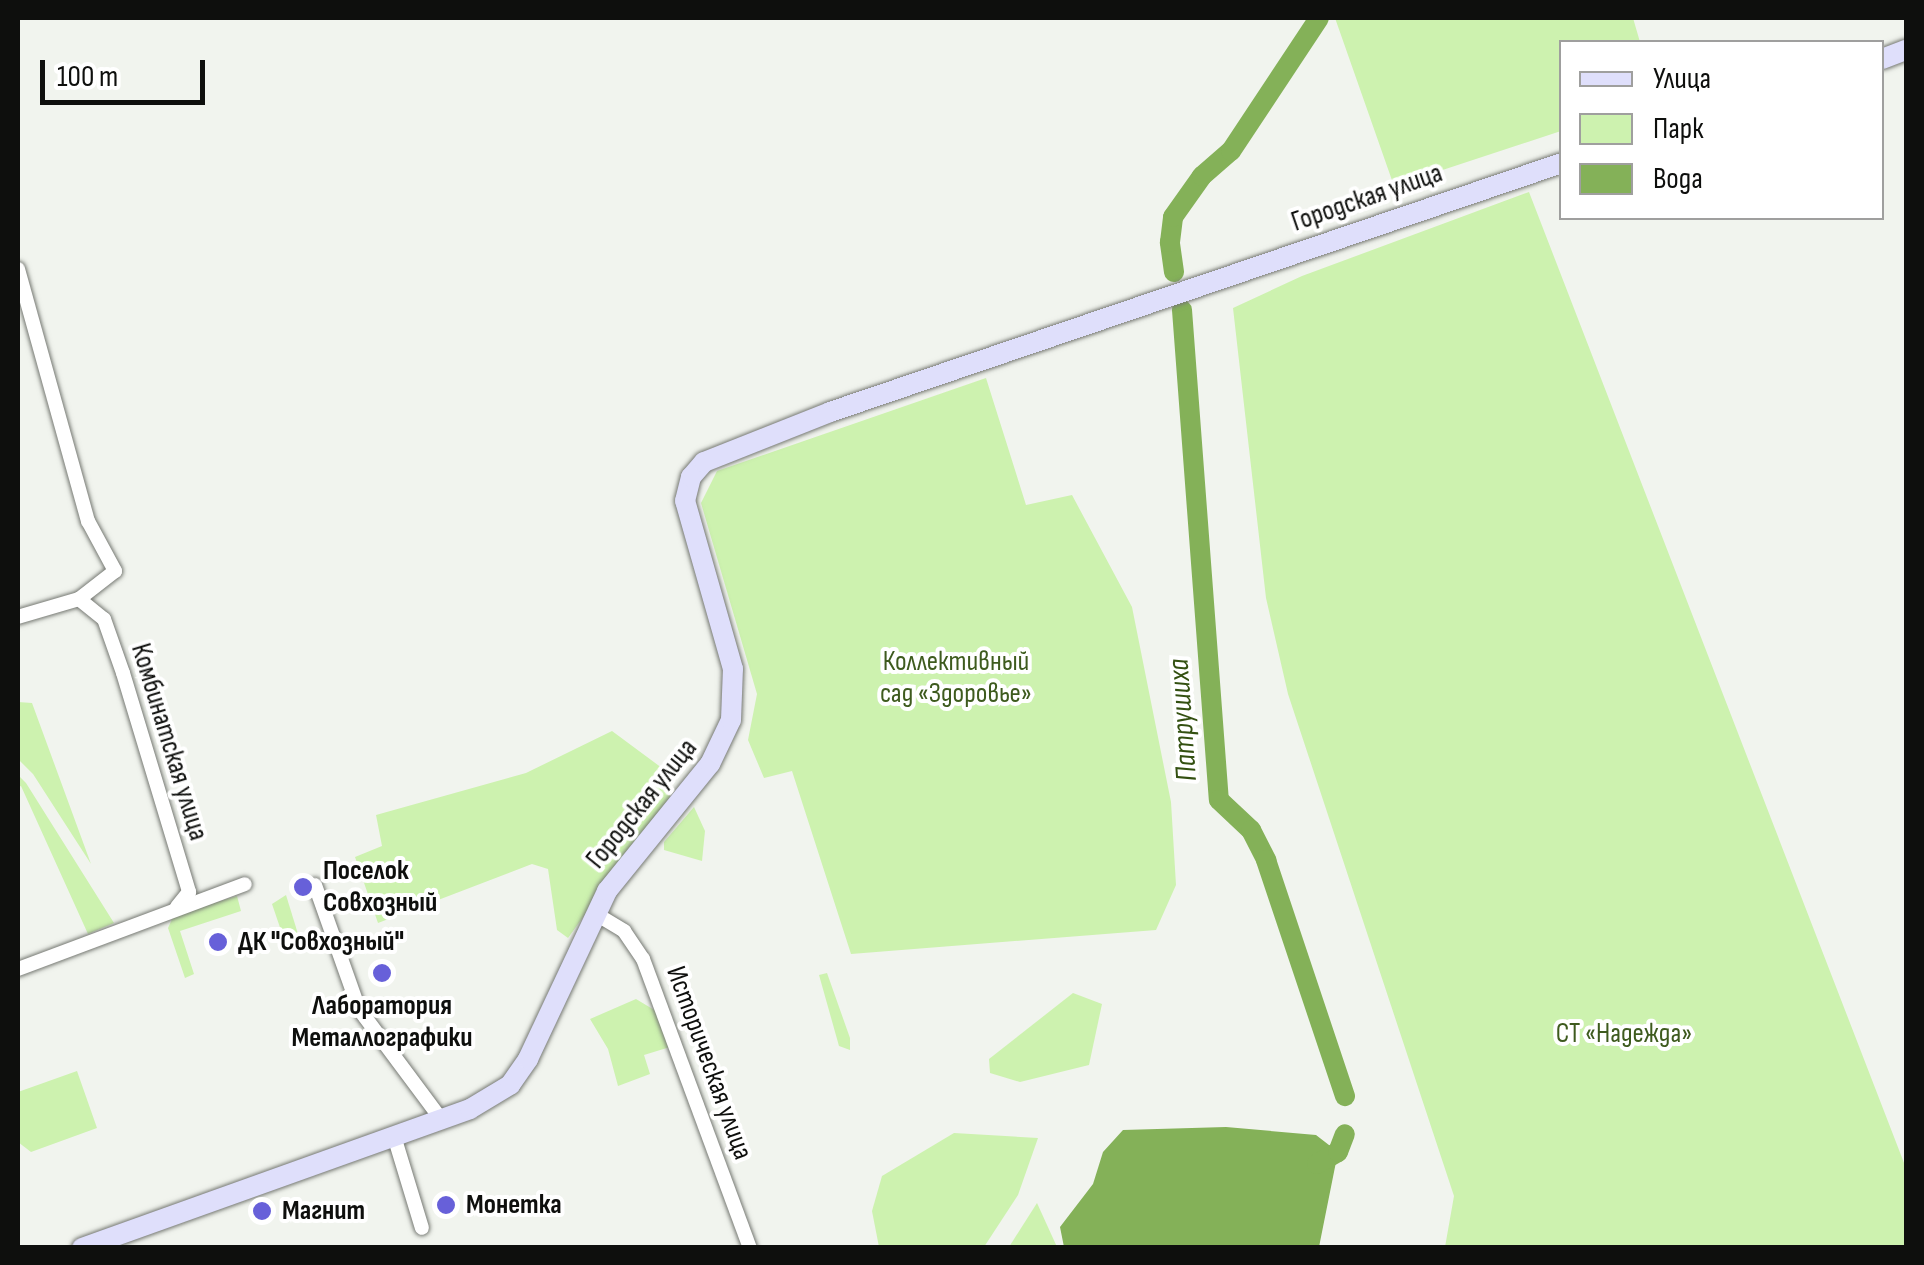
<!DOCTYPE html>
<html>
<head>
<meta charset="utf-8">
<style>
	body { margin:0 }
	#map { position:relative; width:1924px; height:1265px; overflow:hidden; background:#f1f4ee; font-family:"Sofia Sans Condensed",sans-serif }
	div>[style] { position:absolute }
	.green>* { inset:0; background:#cdf2af }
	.water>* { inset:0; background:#84b158 }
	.river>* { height:20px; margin:-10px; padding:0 10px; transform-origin:10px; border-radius:10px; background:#84b158 }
	.roads { filter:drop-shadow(0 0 2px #767973) drop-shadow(0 0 2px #767973) }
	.street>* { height:14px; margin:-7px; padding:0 7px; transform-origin:7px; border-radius:7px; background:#fff }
	.secondary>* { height:20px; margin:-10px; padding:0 10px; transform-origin:10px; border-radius:10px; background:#dfdffb }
	.dots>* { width:28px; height:28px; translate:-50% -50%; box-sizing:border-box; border:5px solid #fff; border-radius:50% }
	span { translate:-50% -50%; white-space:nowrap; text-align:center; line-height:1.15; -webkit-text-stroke:8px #fff; paint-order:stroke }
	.street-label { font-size:28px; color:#0e0f0d }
	.park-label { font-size:28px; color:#3e5b1e }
	.poi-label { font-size:28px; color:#0e0f0d; font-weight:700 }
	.left { translate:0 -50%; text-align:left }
	.water-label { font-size:30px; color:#335011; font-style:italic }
	.frame { position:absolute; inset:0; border:20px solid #0e0f0d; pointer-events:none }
	.legend { position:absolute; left:1559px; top:40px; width:325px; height:180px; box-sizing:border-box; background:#fff; border:2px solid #9f9f9e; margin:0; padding:12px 18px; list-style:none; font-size:30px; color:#0e0f0d }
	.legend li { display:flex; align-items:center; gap:20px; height:50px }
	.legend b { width:50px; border:2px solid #9f9f9e }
	.scale { position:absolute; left:40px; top:60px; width:165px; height:45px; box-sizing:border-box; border:5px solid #0e0f0d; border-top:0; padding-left:12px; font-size:30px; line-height:35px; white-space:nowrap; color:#0e0f0d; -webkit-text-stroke:8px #fff; paint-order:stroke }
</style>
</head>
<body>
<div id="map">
	<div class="green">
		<i style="clip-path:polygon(1335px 18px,1633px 18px,1640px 42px,1562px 42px,1561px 131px,1394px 186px)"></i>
		<i style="clip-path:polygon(1529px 192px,1906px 1168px,1906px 1247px,1445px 1247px,1454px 1196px,1288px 694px,1266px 598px,1233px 308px,1302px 276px)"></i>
		<i style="clip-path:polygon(986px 378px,1026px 505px,1072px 495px,1132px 607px,1171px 802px,1176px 885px,1156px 930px,851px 954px,792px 771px,764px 778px,748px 740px,757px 694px,701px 503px,717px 471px)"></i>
		<i style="clip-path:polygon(18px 702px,32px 703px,91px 864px,33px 774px,18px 759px)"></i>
		<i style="clip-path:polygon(612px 731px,666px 771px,670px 797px,568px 938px,557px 930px,548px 869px,532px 864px,378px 923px,355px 857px,382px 846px,376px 815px,526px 773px)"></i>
		<i style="clip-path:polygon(18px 775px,26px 783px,114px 923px,88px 934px,21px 786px,18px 787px)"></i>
		<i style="clip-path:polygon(694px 807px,705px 831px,702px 861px,664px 850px,664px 842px)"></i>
		<i style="clip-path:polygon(286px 895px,302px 947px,287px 948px,272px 904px)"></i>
		<i style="clip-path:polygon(237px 896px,241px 911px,180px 931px,194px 974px,185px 978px,168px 928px,174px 915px)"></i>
		<i style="clip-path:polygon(827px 973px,850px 1038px,850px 1050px,839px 1046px,819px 975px)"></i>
		<i style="clip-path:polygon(1073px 993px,1102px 1004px,1089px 1065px,1020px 1082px,990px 1073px,989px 1059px)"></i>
		<i style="clip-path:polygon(636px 999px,656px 1011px,670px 1047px,644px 1055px,650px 1074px,618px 1086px,608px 1049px,590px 1019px)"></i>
		<i style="clip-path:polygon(77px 1071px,97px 1128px,31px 1152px,18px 1142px,18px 1092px)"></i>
		<i style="clip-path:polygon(954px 1133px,1038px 1138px,1018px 1195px,984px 1247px,879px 1247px,872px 1211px,882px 1176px)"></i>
		<i style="clip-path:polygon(1037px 1203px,1057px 1247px,1009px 1247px)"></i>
	</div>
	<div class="water">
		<i style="clip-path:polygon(1226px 1127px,1316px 1135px,1338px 1152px,1319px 1247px,1064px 1247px,1060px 1227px,1093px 1184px,1103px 1152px,1123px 1130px)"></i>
	</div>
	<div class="river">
		<i style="left:1174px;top:272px;width:30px;rotate:-98deg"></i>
		<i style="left:1170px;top:242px;width:25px;rotate:-83deg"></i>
		<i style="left:1173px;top:217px;width:50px;rotate:-54.7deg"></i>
		<i style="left:1202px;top:176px;width:38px;rotate:-41deg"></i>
		<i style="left:1231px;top:151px;width:159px;rotate:-56.5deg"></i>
		<i style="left:1182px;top:310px;width:491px;rotate:85.7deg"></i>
		<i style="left:1219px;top:800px;width:44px;rotate:43.2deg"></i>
		<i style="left:1251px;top:830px;width:34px;rotate:63deg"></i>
		<i style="left:1266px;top:860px;width:249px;rotate:71.5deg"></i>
		<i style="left:1317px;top:1164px;width:24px;rotate:-30deg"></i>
		<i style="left:1338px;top:1152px;width:19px;rotate:-69deg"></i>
	</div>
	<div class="roads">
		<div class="street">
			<i style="left:18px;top:269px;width:262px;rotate:74.5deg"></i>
			<i style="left:88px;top:521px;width:57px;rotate:61.6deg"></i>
			<i style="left:115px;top:571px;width:46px;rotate:142.1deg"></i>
			<i style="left:79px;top:599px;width:64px;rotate:163.6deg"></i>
			<i style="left:79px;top:599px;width:32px;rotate:39deg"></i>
			<i style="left:104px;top:619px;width:57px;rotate:70.6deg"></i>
			<i style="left:123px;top:673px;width:229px;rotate:73.2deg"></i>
			<i style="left:189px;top:892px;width:19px;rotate:129deg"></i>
			<i style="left:315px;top:885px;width:132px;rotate:70.5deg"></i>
			<i style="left:359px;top:1009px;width:137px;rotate:53.3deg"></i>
			<i style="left:596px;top:914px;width:33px;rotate:31deg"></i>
			<i style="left:624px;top:931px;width:34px;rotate:56deg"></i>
			<i style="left:643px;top:959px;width:308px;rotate:69.7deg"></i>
			<i style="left:18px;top:969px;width:242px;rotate:-20.5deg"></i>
			<i style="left:394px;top:1136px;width:96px;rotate:73.1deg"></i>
		</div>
		<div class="secondary">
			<i style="left:1882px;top:59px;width:26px;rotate:-21deg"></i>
			<i style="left:82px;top:1248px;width:412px;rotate:-19.7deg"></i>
			<i style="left:470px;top:1109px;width:47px;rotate:-31deg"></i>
			<i style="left:510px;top:1085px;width:32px;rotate:-55deg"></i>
			<i style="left:528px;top:1059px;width:186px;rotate:-64.8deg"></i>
			<i style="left:607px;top:891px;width:164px;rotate:-51deg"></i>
			<i style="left:710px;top:764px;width:49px;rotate:-64.5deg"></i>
			<i style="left:731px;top:720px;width:51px;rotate:-87.8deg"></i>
			<i style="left:733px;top:669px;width:175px;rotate:-105.9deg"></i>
			<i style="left:685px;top:501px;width:25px;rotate:-76deg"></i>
			<i style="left:691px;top:477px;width:20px;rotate:-49deg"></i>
			<i style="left:704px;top:462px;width:136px;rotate:-21.6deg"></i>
			<i style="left:830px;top:412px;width:773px;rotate:-18.79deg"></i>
		</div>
	</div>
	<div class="dots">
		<i style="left:303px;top:887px;background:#6760d9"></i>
		<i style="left:218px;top:942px;background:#6760d9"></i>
		<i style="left:382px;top:973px;background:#6760d9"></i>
		<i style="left:446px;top:1205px;background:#6760d9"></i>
		<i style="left:262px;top:1211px;background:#6760d9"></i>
	</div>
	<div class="street-label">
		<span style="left:1367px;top:198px;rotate:-19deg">Городская улица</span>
		<span style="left:169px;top:742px;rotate:73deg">Комбинатская улица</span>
		<span style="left:642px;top:804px;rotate:-51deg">Городская улица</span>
		<span style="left:709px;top:1063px;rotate:70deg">Историческая улица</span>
	</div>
	<div class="park-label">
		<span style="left:956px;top:678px">Коллективный<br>сад «Здоровье»</span>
		<span style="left:1624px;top:1034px">СТ «Надежда»</span>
	</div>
	<div class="poi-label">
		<span class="left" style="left:323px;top:887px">Поселок<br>Совхозный</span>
		<span class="left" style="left:238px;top:942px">ДК "Совхозный"</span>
		<span style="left:382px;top:1022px">Лаборатория<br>Металлографики</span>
		<span class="left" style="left:466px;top:1205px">Монетка</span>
		<span class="left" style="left:282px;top:1211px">Магнит</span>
	</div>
	<div class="water-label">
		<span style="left:1183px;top:720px;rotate:-94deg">Патрушиха</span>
	</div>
	<div class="frame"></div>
	<ul class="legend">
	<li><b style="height:12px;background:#dfdffb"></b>Улица</li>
	<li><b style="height:28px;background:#cdf2af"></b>Парк</li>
	<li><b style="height:28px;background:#84b158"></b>Вода</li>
	</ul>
	<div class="scale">100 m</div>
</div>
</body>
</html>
